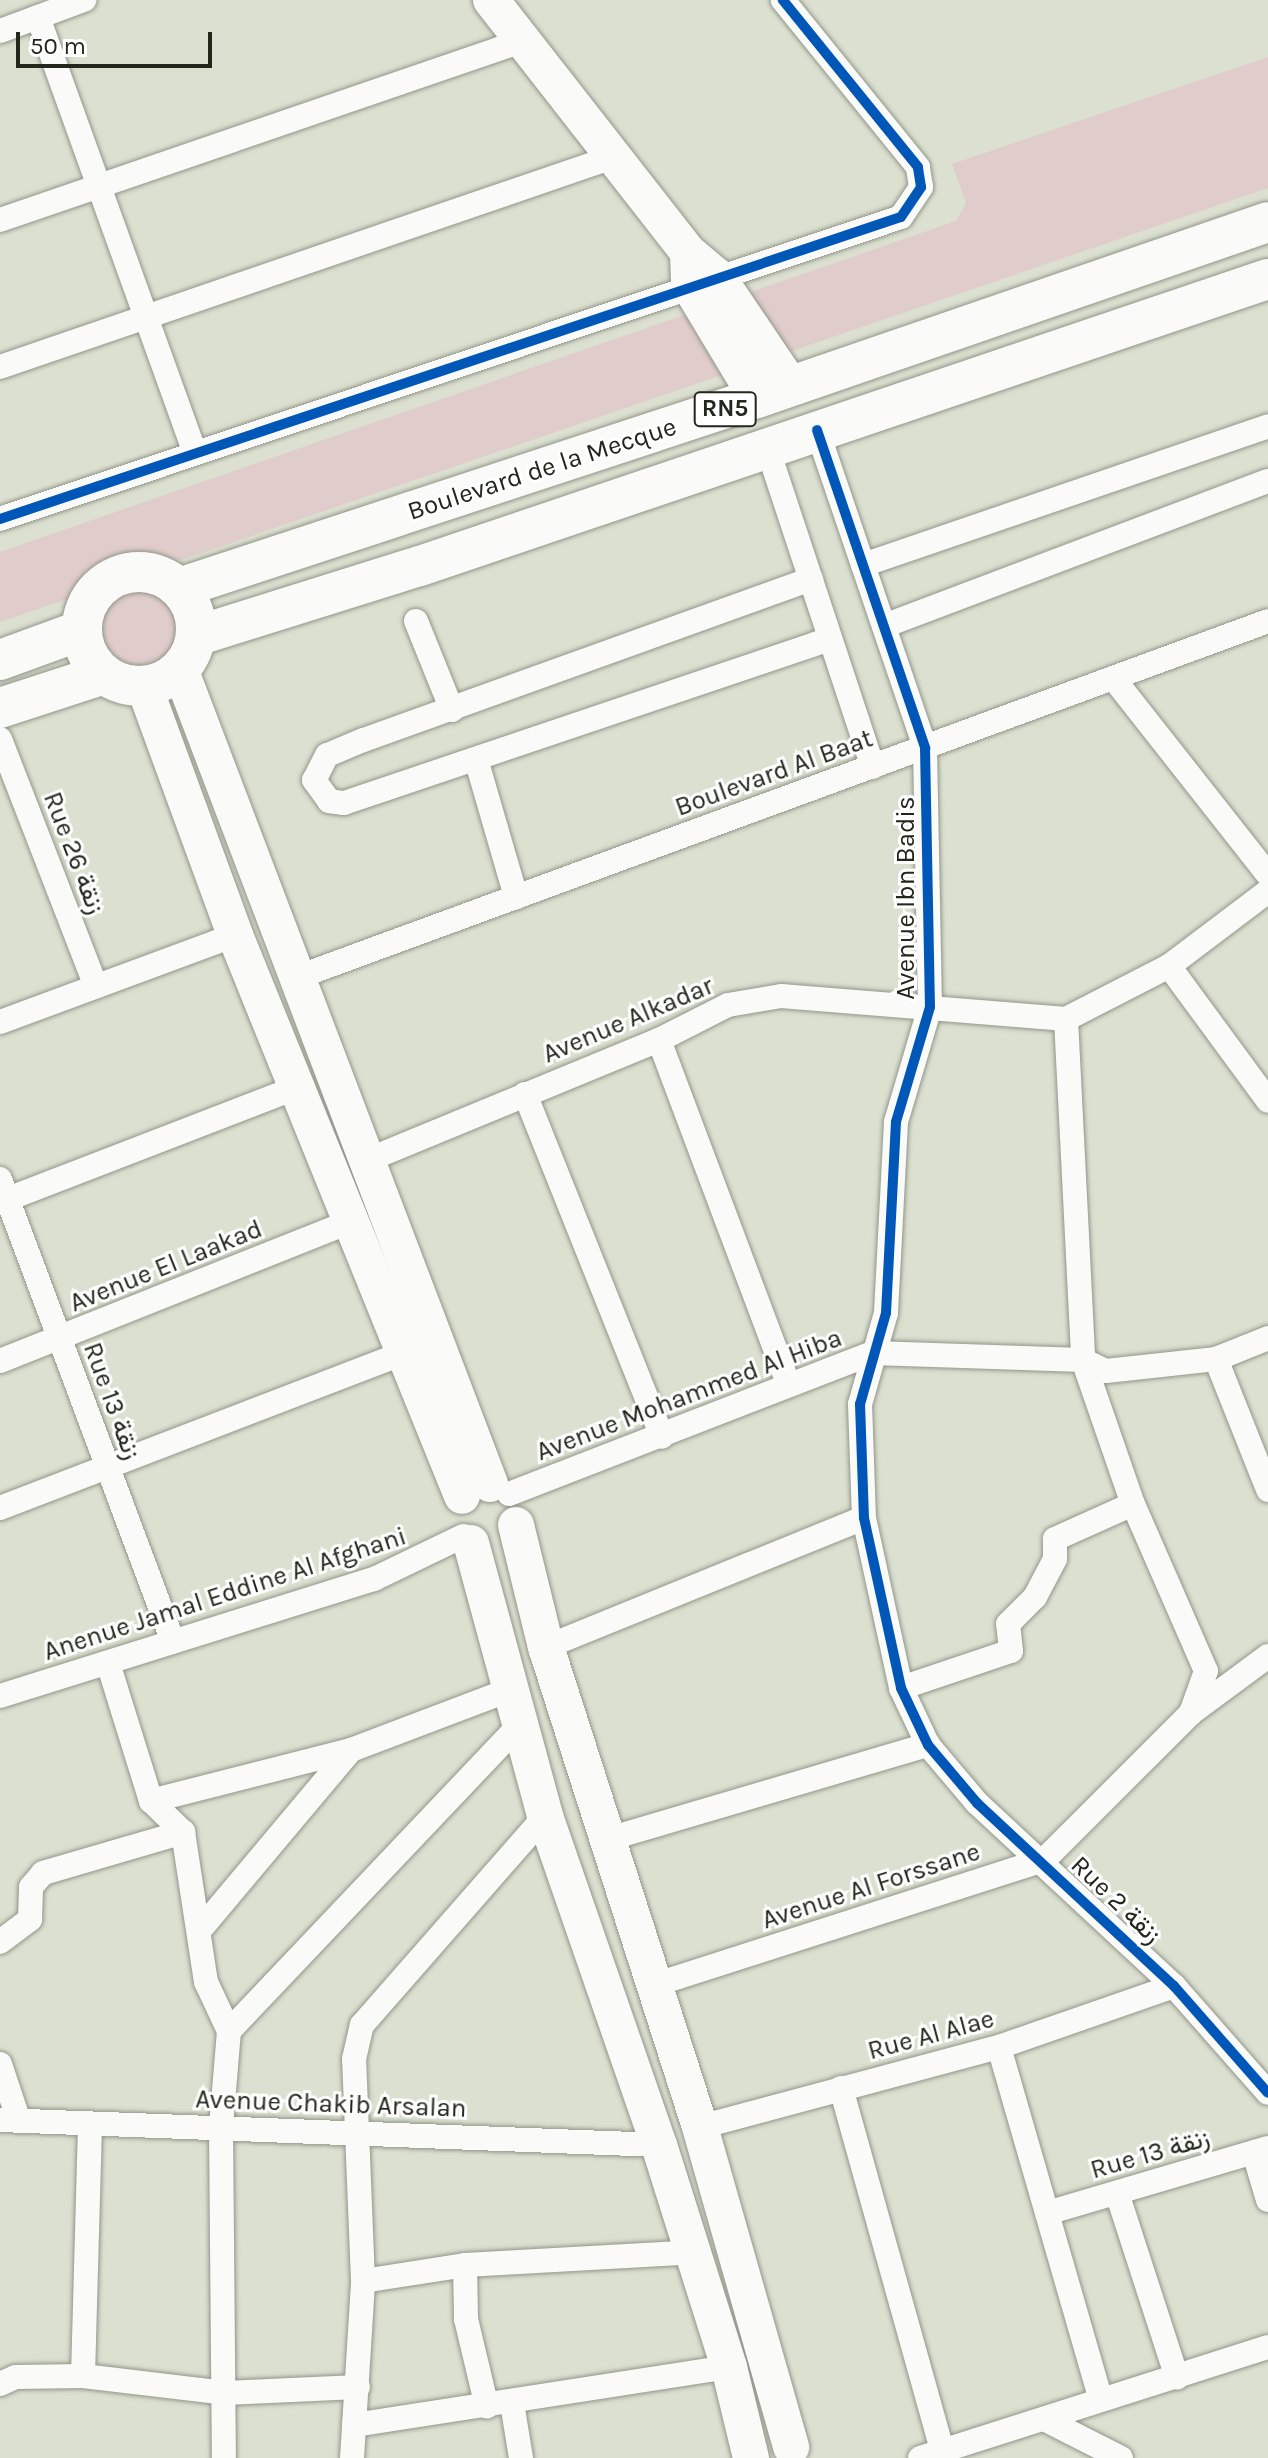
<!DOCTYPE html>
<html>
<head>
<meta charset="utf-8">
<style>
	body { margin:0 }
	#map { position:relative; width:1268px; height:2458px; overflow:hidden; background:#dbe0d0; font-family:Karla,Vazirmatn,sans-serif }
	div>[style] { position:absolute }
	.green>* { inset:0; background:#e0ccca }
	.round { border-radius:50% }
	.roads { filter:drop-shadow(0 0 2px #92968a) drop-shadow(0 0 2px #92968a) }
	.street>* { height:24px; margin:-12px; padding:0 12px; transform-origin:12px; border-radius:12px; background:#fafaf8 }
	.secondary>* { height:36px; margin:-18px; padding:0 18px; transform-origin:18px; border-radius:18px; background:#fafaf8 }
	.primary>* { height:40px; margin:-20px; padding:0 20px; transform-origin:20px; border-radius:20px; background:#fafaf8 }
	.primary>.ring { margin:-20px; padding:0; box-sizing:content-box; background:none; border:40px solid #fafaf8; border-radius:50% }
	.cycleway>* { height:10px; margin:-5px; padding:0 5px; transform-origin:5px; border-radius:5px; background:#0057b8 }
	span { translate:-50% -50%; white-space:nowrap; text-align:center; line-height:1.15; -webkit-text-stroke:6px #fff; paint-order:stroke }
	.shield-label span { padding:2px 6px; background:#fff; border:2px solid; border-radius:6px; -webkit-text-stroke-width:0 }
	.shield-label { font-size:24px; color:#23261b; font-weight:700 }
	.street-label { font-size:26px; color:#23261b }
	.scale { position:absolute; left:16px; top:32px; width:196px; height:36px; box-sizing:border-box; border:4px solid #23261b; border-top:0; padding-left:10px; font-size:24px; line-height:28px; white-space:nowrap; color:#23261b; -webkit-text-stroke:6px #fff; paint-order:stroke }
</style>
</head>
<body>
<div id="map">
	<div class="green">
		<i style="clip-path:polygon(1268px 57px,1268px 188px,0 622px,0 552px,956px 221px,966px 203px,952px 164px)"></i>
		<i class="round" style="left:102px;top:589px;width:80px;height:80px"></i>
	</div>
	<div class="roads">
		<div class="street">
			<i style="left:38px;top:17px;width:463px;rotate:70.2deg"></i>
			<i style="left:0;top:31px;width:90px;rotate:-20.3deg"></i>
			<i style="left:0;top:220px;width:552px;rotate:-18.93deg"></i>
			<i style="left:0;top:367px;width:648px;rotate:-18.91deg"></i>
			<i style="left:817px;top:430px;width:336px;rotate:71.2deg"></i>
			<i style="left:925px;top:748px;width:259px;rotate:88.9deg"></i>
			<i style="left:930px;top:1007px;width:120px;rotate:106.5deg"></i>
			<i style="left:896px;top:1122px;width:191px;rotate:93deg"></i>
			<i style="left:886px;top:1313px;width:95px;rotate:105.9deg"></i>
			<i style="left:860px;top:1404px;width:114px;rotate:88deg"></i>
			<i style="left:864px;top:1518px;width:174px;rotate:77.7deg"></i>
			<i style="left:901px;top:1688px;width:63px;rotate:64.7deg"></i>
			<i style="left:928px;top:1745px;width:76px;rotate:49.8deg"></i>
			<i style="left:977px;top:1803px;width:269px;rotate:42.9deg"></i>
			<i style="left:1174px;top:1986px;width:142px;rotate:48.7deg"></i>
			<i style="left:767px;top:447px;width:337px;rotate:71.7deg"></i>
			<i style="left:0;top:519px;width:950px;rotate:-18.53deg"></i>
			<i style="left:901px;top:217px;width:36px;rotate:-56deg"></i>
			<i style="left:921px;top:187px;width:20px;rotate:-99deg"></i>
			<i style="left:918px;top:167px;width:215px;rotate:-129deg"></i>
			<i style="left:863px;top:565px;width:428px;rotate:-18.9deg"></i>
			<i style="left:811px;top:579px;width:476px;rotate:160.2deg"></i>
			<i style="left:363px;top:740px;width:39px;rotate:157deg"></i>
			<i style="left:327px;top:755px;width:28px;rotate:117deg"></i>
			<i style="left:314px;top:780px;width:26px;rotate:54deg"></i>
			<i style="left:329px;top:801px;width:15px;rotate:8deg"></i>
			<i style="left:344px;top:803px;width:513px;rotate:-18.65deg"></i>
			<i style="left:416px;top:621px;width:96px;rotate:68deg"></i>
			<i style="left:884px;top:626px;width:410px;rotate:-20.7deg"></i>
			<i style="left:1114px;top:679px;width:249px;rotate:51.8deg"></i>
			<i style="left:0;top:739px;width:265px;rotate:68.8deg"></i>
			<i style="left:476px;top:759px;width:144px;rotate:73.8deg"></i>
			<i style="left:1169px;top:966px;width:167px;rotate:53.7deg"></i>
			<i style="left:298px;top:977px;width:1033px;rotate:-20.15deg"></i>
			<i style="left:1066px;top:1019px;width:341px;rotate:87.1deg"></i>
			<i style="left:1083px;top:1360px;width:152px;rotate:70.9deg"></i>
			<i style="left:1133px;top:1504px;width:182px;rotate:66.4deg"></i>
			<i style="left:1206px;top:1671px;width:45px;rotate:109.7deg"></i>
			<i style="left:0;top:1022px;width:251px;rotate:-20.3deg"></i>
			<i style="left:659px;top:1040px;width:367px;rotate:69.4deg"></i>
			<i style="left:525px;top:1094px;width:369px;rotate:68.2deg"></i>
			<i style="left:370px;top:1159px;width:313px;rotate:-22.4deg"></i>
			<i style="left:659px;top:1040px;width:77px;rotate:-26.9deg"></i>
			<i style="left:728px;top:1005px;width:54px;rotate:-9.6deg"></i>
			<i style="left:781px;top:996px;width:286px;rotate:4.6deg"></i>
			<i style="left:1066px;top:1019px;width:116px;rotate:-27.2deg"></i>
			<i style="left:1169px;top:966px;width:124px;rotate:-37.1deg"></i>
			<i style="left:0;top:1179px;width:494px;rotate:69.5deg"></i>
			<i style="left:0;top:1202px;width:319px;rotate:-21.1deg"></i>
			<i style="left:1216px;top:1359px;width:141px;rotate:68.3deg"></i>
			<i style="left:0;top:1361px;width:379px;rotate:-21.7deg"></i>
			<i style="left:509px;top:1494px;width:390px;rotate:-21.2deg"></i>
			<i style="left:873px;top:1353px;width:210px;rotate:1.9deg"></i>
			<i style="left:1083px;top:1360px;width:25px;rotate:26deg"></i>
			<i style="left:1106px;top:1371px;width:111px;rotate:-6.2deg"></i>
			<i style="left:1216px;top:1359px;width:56px;rotate:-22deg"></i>
			<i style="left:0;top:1508px;width:436px;rotate:-21deg"></i>
			<i style="left:546px;top:1647px;width:343px;rotate:-22.1deg"></i>
			<i style="left:108px;top:1663px;width:145px;rotate:72.7deg"></i>
			<i style="left:151px;top:1801px;width:45px;rotate:44.1deg"></i>
			<i style="left:183px;top:1832px;width:152px;rotate:81.3deg"></i>
			<i style="left:206px;top:1982px;width:54px;rotate:64.9deg"></i>
			<i style="left:229px;top:2031px;width:96px;rotate:94.8deg"></i>
			<i style="left:221px;top:2127px;width:331px;rotate:89.5deg"></i>
			<i style="left:901px;top:1688px;width:116px;rotate:-18.6deg"></i>
			<i style="left:1011px;top:1651px;width:27px;rotate:-96deg"></i>
			<i style="left:1008px;top:1624px;width:38px;rotate:-45deg"></i>
			<i style="left:1035px;top:1597px;width:43px;rotate:-62.2deg"></i>
			<i style="left:1055px;top:1559px;width:20px;rotate:-90deg"></i>
			<i style="left:1055px;top:1539px;width:85px;rotate:-24.2deg"></i>
			<i style="left:0;top:1696px;width:392px;rotate:-17.4deg"></i>
			<i style="left:374px;top:1579px;width:99px;rotate:-25.8deg"></i>
			<i style="left:151px;top:1801px;width:206px;rotate:-14.3deg"></i>
			<i style="left:351px;top:1750px;width:172px;rotate:-20.8deg"></i>
			<i style="left:608px;top:1839px;width:334px;rotate:-16.4deg"></i>
			<i style="left:199px;top:1931px;width:236px;rotate:-50deg"></i>
			<i style="left:0;top:1942px;width:38px;rotate:-37deg"></i>
			<i style="left:30px;top:1919px;width:32px;rotate:-88deg"></i>
			<i style="left:31px;top:1887px;width:18px;rotate:-49deg"></i>
			<i style="left:43px;top:1873px;width:146px;rotate:-16.3deg"></i>
			<i style="left:654px;top:1985px;width:410px;rotate:-17.8deg"></i>
			<i style="left:1044px;top:1860px;width:208px;rotate:-45deg"></i>
			<i style="left:1191px;top:1713px;width:96px;rotate:-36.5deg"></i>
			<i style="left:229px;top:2031px;width:426px;rotate:-46.5deg"></i>
			<i style="left:999px;top:2047px;width:365px;rotate:73.9deg"></i>
			<i style="left:0;top:2064px;width:60px;rotate:71.6deg"></i>
			<i style="left:841px;top:2088px;width:379px;rotate:74.4deg"></i>
			<i style="left:0;top:2120px;width:659px;rotate:2.17deg"></i>
			<i style="left:700px;top:2127px;width:310px;rotate:-15deg"></i>
			<i style="left:999px;top:2047px;width:185px;rotate:-19.2deg"></i>
			<i style="left:1254px;top:2153px;width:49px;rotate:73.4deg"></i>
			<i style="left:1117px;top:2193px;width:194px;rotate:72deg"></i>
			<i style="left:1047px;top:2213px;width:230px;rotate:-16.4deg"></i>
			<i style="left:465px;top:2265px;width:54px;rotate:88.9deg"></i>
			<i style="left:466px;top:2319px;width:90px;rotate:76.6deg"></i>
			<i style="left:363px;top:2281px;width:103px;rotate:-8.9deg"></i>
			<i style="left:465px;top:2265px;width:229px;rotate:-3.2deg"></i>
			<i style="left:83px;top:2376px;width:250px;rotate:-88.4deg"></i>
			<i style="left:0;top:2384px;width:17px;rotate:-24deg"></i>
			<i style="left:16px;top:2377px;width:67px;rotate:-0.9deg"></i>
			<i style="left:83px;top:2376px;width:143px;rotate:6.8deg"></i>
			<i style="left:225px;top:2393px;width:133px;rotate:-2.6deg"></i>
			<i style="left:512px;top:2403px;width:56px;rotate:80.7deg"></i>
			<i style="left:1046px;top:2420px;width:84px;rotate:26.9deg"></i>
			<i style="left:354px;top:2425px;width:379px;rotate:-8.8deg"></i>
			<i style="left:352px;top:2458px;width:177px;rotate:-86.4deg"></i>
			<i style="left:363px;top:2281px;width:222px;rotate:-92.3deg"></i>
			<i style="left:354px;top:2059px;width:35px;rotate:-77deg"></i>
			<i style="left:362px;top:2025px;width:278px;rotate:-48.8deg"></i>
			<i style="left:920px;top:2458px;width:365px;rotate:-17.7deg"></i>
		</div>
		<div class="secondary">
			<i style="left:491px;top:0;width:320px;rotate:52deg"></i>
			<i style="left:688px;top:252px;width:38px;rotate:40deg"></i>
			<i style="left:717px;top:276px;width:134px;rotate:56deg"></i>
			<i style="left:688px;top:252px;width:33px;rotate:88deg"></i>
			<i style="left:689px;top:285px;width:132px;rotate:59deg"></i>
			<i style="left:180px;top:669px;width:872px;rotate:69.17deg"></i>
			<i style="left:144px;top:686px;width:265px;rotate:69.9deg"></i>
			<i style="left:235px;top:935px;width:605px;rotate:67.97deg"></i>
			<i style="left:516px;top:1525px;width:126px;rotate:76.2deg"></i>
			<i style="left:546px;top:1647px;width:504px;rotate:72.21deg"></i>
			<i style="left:700px;top:2127px;width:333px;rotate:74.1deg"></i>
			<i style="left:471px;top:1543px;width:283px;rotate:74.8deg"></i>
			<i style="left:545px;top:1816px;width:348px;rotate:70.9deg"></i>
			<i style="left:659px;top:2145px;width:233px;rotate:72.5deg"></i>
			<i style="left:729px;top:2367px;width:94px;rotate:76.4deg"></i>
		</div>
		<div class="primary">
			<i class="ring" style="left:82px;top:572px;width:74px;height:74px"></i>
			<i style="left:179px;top:588px;width:608px;rotate:-18.2deg"></i>
			<i style="left:757px;top:398px;width:540px;rotate:-19deg"></i>
			<i style="left:196px;top:636px;width:235px;rotate:-17.4deg"></i>
			<i style="left:420px;top:566px;width:895px;rotate:-18.7deg"></i>
			<i style="left:0;top:660px;width:87px;rotate:-20.1deg"></i>
			<i style="left:0;top:708px;width:109px;rotate:-18.1deg"></i>
		</div>
	</div>
	<div class="cycleway">
		<i style="left:817px;top:430px;width:336px;rotate:71.2deg"></i>
		<i style="left:925px;top:748px;width:259px;rotate:88.9deg"></i>
		<i style="left:930px;top:1007px;width:120px;rotate:106.5deg"></i>
		<i style="left:896px;top:1122px;width:191px;rotate:93deg"></i>
		<i style="left:886px;top:1313px;width:95px;rotate:105.9deg"></i>
		<i style="left:860px;top:1404px;width:114px;rotate:88deg"></i>
		<i style="left:864px;top:1518px;width:174px;rotate:77.7deg"></i>
		<i style="left:901px;top:1688px;width:63px;rotate:64.7deg"></i>
		<i style="left:928px;top:1745px;width:76px;rotate:49.8deg"></i>
		<i style="left:977px;top:1803px;width:269px;rotate:42.9deg"></i>
		<i style="left:1174px;top:1986px;width:142px;rotate:48.7deg"></i>
		<i style="left:0;top:519px;width:950px;rotate:-18.53deg"></i>
		<i style="left:901px;top:217px;width:36px;rotate:-56deg"></i>
		<i style="left:921px;top:187px;width:20px;rotate:-99deg"></i>
		<i style="left:918px;top:167px;width:215px;rotate:-129deg"></i>
	</div>
	<div class="shield-label">
		<span style="left:725px;top:409px">RN5</span>
	</div>
	<div class="street-label">
		<span style="left:542px;top:469px;rotate:-18deg">Boulevard de la Mecque</span>
		<span style="left:774px;top:773px;rotate:-20deg">Boulevard Al Baat</span>
		<span style="left:74px;top:853px;rotate:69deg">Rue 26 زنقة</span>
		<span style="left:906px;top:898px;rotate:-90deg">Avenue Ibn Badis</span>
		<span style="left:628px;top:1020px;rotate:-23deg">Avenue Alkadar</span>
		<span style="left:166px;top:1266px;rotate:-22deg">Avenue El Laakad</span>
		<span style="left:689px;top:1395px;rotate:-21deg">Avenue Mohammed Al Hiba</span>
		<span style="left:112px;top:1401px;rotate:70deg">Rue 13 زنقة</span>
		<span style="left:225px;top:1594px;rotate:-18deg">Anenue Jamal Eddine Al Afghani</span>
		<span style="left:871px;top:1886px;rotate:-18deg">Avenue Al Forssane</span>
		<span style="left:1116px;top:1900px;rotate:44deg">Rue 2 زنقة</span>
		<span style="left:931px;top:2035px;rotate:-15deg">Rue Al Alae</span>
		<span style="left:331px;top:2104px;rotate:2deg">Avenue Chakib Arsalan</span>
		<span style="left:1150px;top:2154px;rotate:-16deg">Rue 13 زنقة</span>
	</div>
	<div class="scale">50 m</div>
</div>
</body>
</html>
